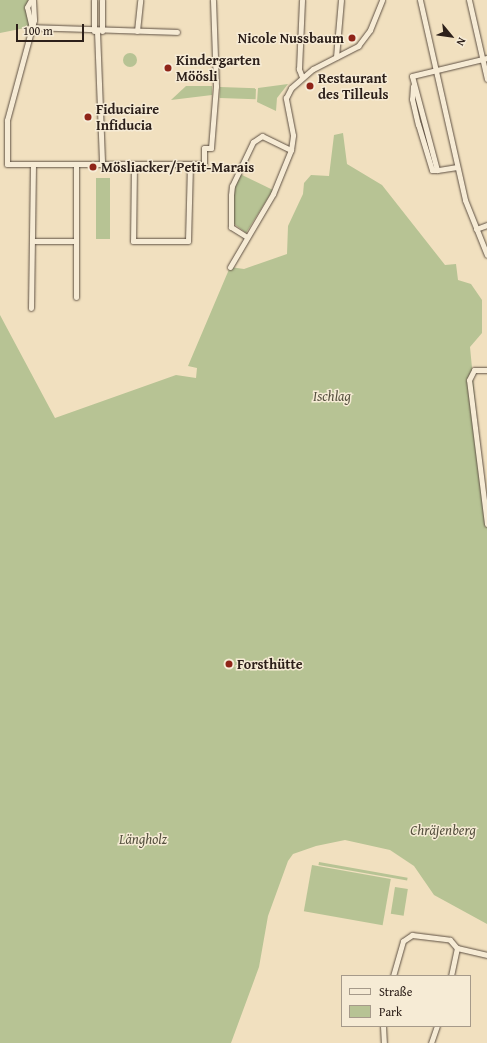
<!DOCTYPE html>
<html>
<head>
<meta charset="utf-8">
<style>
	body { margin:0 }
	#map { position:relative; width:487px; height:1043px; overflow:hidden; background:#f1e0bf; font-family:"Gentium Book Plus",serif }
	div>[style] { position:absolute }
	.green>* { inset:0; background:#b7c394; transform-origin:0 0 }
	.round { border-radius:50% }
	.roads { filter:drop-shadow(0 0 1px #5e5043) drop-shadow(0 0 1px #5e5043) }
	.minor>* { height:5px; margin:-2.5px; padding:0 2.5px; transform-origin:2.5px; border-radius:2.5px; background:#f6ebd5 }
	.dots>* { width:11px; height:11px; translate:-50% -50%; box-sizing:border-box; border:2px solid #f6ebd5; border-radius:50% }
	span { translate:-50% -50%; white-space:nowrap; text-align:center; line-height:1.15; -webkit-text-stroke:3px #f6ebd5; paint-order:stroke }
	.poi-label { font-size:14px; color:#2d201a; font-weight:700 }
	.right { translate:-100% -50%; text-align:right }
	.left { translate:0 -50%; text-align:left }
	.park-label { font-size:14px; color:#56513f; font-style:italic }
	.legend { position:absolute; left:341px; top:975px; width:130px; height:52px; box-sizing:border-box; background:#f6ebd5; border:1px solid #a69a8a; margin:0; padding:5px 7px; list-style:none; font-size:12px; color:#2d201a }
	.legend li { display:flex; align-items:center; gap:8px; height:20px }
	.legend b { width:20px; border:1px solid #a69a8a }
	.north { position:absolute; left:431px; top:16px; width:40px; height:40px; -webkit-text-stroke:3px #f6ebd5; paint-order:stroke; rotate:119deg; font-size:11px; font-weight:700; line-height:16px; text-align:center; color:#2d201a }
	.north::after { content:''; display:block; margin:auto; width:14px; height:18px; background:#2d201a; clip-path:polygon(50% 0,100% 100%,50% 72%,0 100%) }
	.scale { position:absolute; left:16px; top:24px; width:68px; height:18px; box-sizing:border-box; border:2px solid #2d201a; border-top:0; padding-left:5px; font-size:12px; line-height:14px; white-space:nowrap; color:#2d201a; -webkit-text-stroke:3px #f6ebd5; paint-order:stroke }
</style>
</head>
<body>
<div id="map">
	<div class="green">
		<i style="clip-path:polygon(0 0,31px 0,27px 7px,30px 27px,0 33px)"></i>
		<i class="round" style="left:123px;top:53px;width:14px;height:14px"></i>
		<i style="clip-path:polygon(288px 84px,277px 98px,276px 111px,257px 102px,258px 88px)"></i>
		<i style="clip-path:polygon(186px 86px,212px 86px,212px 95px,171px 100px)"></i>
		<i style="left:220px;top:87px;width:36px;height:11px;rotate:2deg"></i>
		<i style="clip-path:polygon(343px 133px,347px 164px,382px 185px,445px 265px,456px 264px,458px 280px,471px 284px,482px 300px,482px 333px,470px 347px,487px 524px,487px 924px,434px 895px,414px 866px,390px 850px,345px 840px,316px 846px,293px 854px,288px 861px,268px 916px,259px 967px,231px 1043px,0 1043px,0 315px,55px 418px,176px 375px,196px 378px,197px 368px,188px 366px,230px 267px,244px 269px,287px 254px,288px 226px,303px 194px,304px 183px,311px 175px,329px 176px,334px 135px)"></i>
		<i style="clip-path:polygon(240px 174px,273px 190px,246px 233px,233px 223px,234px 186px)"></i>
		<i style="left:96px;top:178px;width:14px;height:61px"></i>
		<i style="left:319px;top:862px;width:90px;height:3px;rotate:10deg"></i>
		<i style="left:312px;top:865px;width:80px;height:47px;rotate:10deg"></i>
		<i style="left:395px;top:887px;width:13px;height:27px;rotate:9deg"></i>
	</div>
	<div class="roads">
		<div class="minor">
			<i style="left:33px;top:0;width:20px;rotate:87deg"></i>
			<i style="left:34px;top:20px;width:104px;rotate:105.1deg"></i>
			<i style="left:7px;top:120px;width:44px;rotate:90deg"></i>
			<i style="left:7px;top:164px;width:197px"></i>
			<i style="left:204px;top:164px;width:16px;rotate:-90deg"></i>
			<i style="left:204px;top:148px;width:7px"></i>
			<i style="left:211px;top:148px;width:62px;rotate:-85.4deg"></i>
			<i style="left:216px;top:86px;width:86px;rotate:-92deg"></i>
			<i style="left:94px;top:0;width:31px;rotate:90deg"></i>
			<i style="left:102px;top:0;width:31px;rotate:90deg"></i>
			<i style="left:420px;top:0;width:205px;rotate:77.3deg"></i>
			<i style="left:465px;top:200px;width:59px;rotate:68.2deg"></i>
			<i style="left:469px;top:0;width:81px;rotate:77.2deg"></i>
			<i style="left:31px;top:24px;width:17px;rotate:-103deg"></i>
			<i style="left:27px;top:7px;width:8px;rotate:-60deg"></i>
			<i style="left:30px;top:27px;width:147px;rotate:1.9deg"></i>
			<i style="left:97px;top:31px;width:133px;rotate:87.8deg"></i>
			<i style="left:137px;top:31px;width:31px;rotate:-84deg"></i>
			<i style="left:336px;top:57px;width:57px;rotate:-85deg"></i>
			<i style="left:302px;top:77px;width:9px;rotate:-111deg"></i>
			<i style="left:299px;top:69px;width:69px;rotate:-87.5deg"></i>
			<i style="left:413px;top:86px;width:13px;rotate:94deg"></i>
			<i style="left:412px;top:99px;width:26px;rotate:77deg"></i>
			<i style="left:418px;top:124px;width:48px;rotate:73.1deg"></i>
			<i style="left:432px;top:170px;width:5px"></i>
			<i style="left:134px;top:164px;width:77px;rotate:90.7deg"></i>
			<i style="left:133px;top:241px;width:55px"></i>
			<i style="left:188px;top:241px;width:76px;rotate:-88.5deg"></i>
			<i style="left:76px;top:165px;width:132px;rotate:90deg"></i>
			<i style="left:457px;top:167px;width:20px;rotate:171deg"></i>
			<i style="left:437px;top:170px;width:97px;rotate:-104.9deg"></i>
			<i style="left:412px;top:76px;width:77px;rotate:-13.5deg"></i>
			<i style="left:476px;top:229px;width:12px;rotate:-20deg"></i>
			<i style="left:247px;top:237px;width:19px;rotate:-148deg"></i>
			<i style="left:231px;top:227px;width:32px;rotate:-90deg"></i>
			<i style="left:231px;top:195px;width:9px;rotate:-84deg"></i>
			<i style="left:232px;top:186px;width:49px;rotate:-64.5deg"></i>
			<i style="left:253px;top:142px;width:11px;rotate:-34deg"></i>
			<i style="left:262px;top:136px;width:32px;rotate:26deg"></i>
			<i style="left:33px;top:241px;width:41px"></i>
			<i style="left:230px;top:267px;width:85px;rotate:-59.5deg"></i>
			<i style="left:273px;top:194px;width:48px;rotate:-67.8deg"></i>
			<i style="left:291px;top:150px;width:15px;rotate:-82deg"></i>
			<i style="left:293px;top:135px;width:38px;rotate:-101deg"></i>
			<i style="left:286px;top:98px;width:11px;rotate:-63deg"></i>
			<i style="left:291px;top:88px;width:29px;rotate:-41deg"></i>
			<i style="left:313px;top:69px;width:51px;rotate:-27.1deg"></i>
			<i style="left:358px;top:46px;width:20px;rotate:-53deg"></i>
			<i style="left:370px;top:30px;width:32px;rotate:-68deg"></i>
			<i style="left:31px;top:308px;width:143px;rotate:-89.2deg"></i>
			<i style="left:487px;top:524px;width:145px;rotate:-97.1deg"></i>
			<i style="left:469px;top:380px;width:11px;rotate:-63deg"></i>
			<i style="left:474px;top:370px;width:13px"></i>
			<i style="left:393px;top:976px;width:36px;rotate:-74deg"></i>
			<i style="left:403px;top:941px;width:11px;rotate:-34deg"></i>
			<i style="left:412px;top:935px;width:38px;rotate:7deg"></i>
			<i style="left:450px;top:940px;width:11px;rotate:49deg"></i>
			<i style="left:457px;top:948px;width:31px;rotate:13deg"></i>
			<i style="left:451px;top:976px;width:29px;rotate:-78deg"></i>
			<i style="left:383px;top:1026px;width:17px;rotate:87deg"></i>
			<i style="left:431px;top:1043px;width:18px;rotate:-71deg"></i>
		</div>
	</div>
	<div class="dots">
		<i style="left:352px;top:38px;background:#8f2418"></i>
		<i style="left:168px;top:68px;background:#8f2418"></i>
		<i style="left:310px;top:86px;background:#8f2418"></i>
		<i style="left:88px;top:117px;background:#8f2418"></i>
		<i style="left:93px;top:167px;background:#8f2418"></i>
		<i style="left:229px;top:664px;background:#8f2418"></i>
	</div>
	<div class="poi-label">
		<span class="right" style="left:344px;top:38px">Nicole Nussbaum</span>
		<span class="left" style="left:176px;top:68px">Kindergarten<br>Möösli</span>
		<span class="left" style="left:318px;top:86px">Restaurant<br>des Tilleuls</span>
		<span class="left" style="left:96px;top:117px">Fiduciaire<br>Infiducia</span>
		<span class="left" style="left:101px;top:167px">Mösliacker/Petit-Marais</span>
		<span class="left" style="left:237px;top:664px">Forsthütte</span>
	</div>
	<div class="park-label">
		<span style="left:332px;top:396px">Ischlag</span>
		<span style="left:443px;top:830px">Chräjenberg</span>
		<span style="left:143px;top:839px">Längholz</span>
	</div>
	<ul class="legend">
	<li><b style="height:5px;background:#f6ebd5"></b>Straße</li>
	<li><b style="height:11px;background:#b7c394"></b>Park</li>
	</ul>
	<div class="north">N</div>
	<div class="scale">100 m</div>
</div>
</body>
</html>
